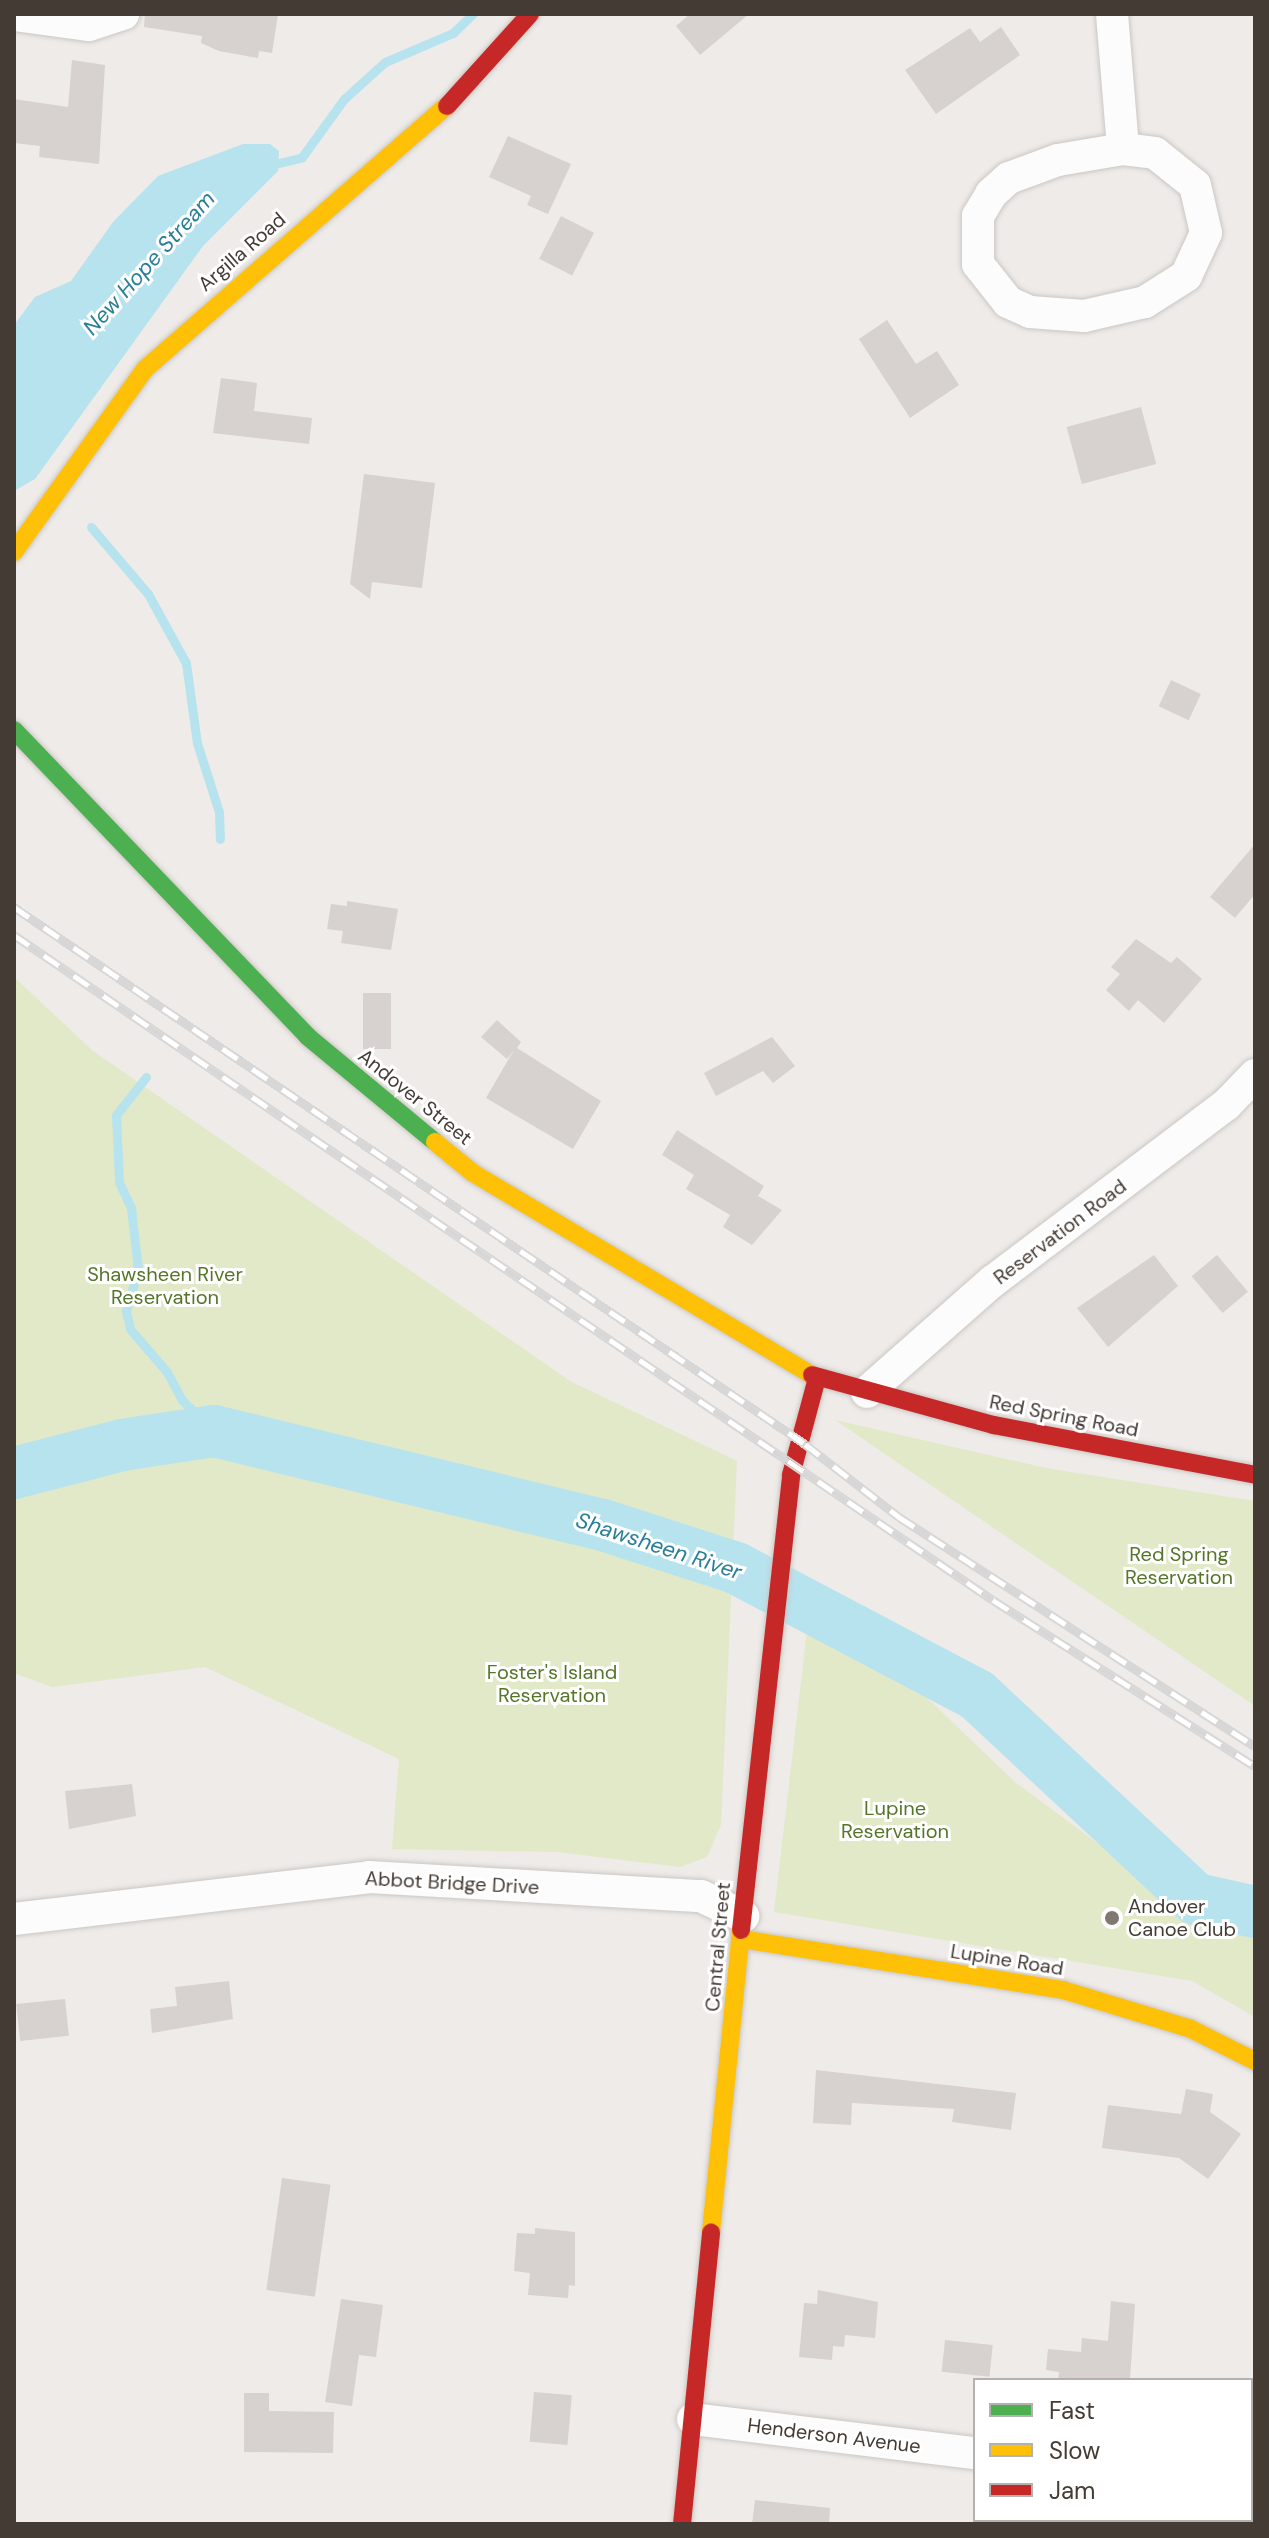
<!DOCTYPE html>
<html>
<head>
<meta charset="utf-8">
<style>
	body { margin:0 }
	#map { position:relative; width:1269px; height:2538px; overflow:hidden; background:#eeebe8; font-family:"DM Sans",sans-serif }
	div>[style] { position:absolute }
	.green>* { inset:0; background:#e2e9c8 }
	.water>* { inset:0; background:#b7e3ee }
	.stream>* { height:9px; margin:-4.5px; padding:0 4.5px; transform-origin:4.5px; border-radius:4.5px; background:#b7e3ee }
	.river>* { height:52px; margin:-26px; padding:0 26px; transform-origin:26px; border-radius:26px; background:#b7e3ee }
	.building>* { inset:0; background:#d7d2cf; transform-origin:0 0 }
	.roads { filter:drop-shadow(0 0 2px #cbc7c4) drop-shadow(0 0 2px #cbc7c4) }
	.street>* { height:32px; margin:-16px; padding:0 16px; transform-origin:16px; border-radius:16px; background:#fcfcfc }
	.fast>* { height:18px; margin:-9px; padding:0 9px; transform-origin:9px; border-radius:9px; background:#4caf50 }
	.slow>* { height:18px; margin:-9px; padding:0 9px; transform-origin:9px; border-radius:9px; background:#ffc107 }
	.jam>* { height:18px; margin:-9px; padding:0 9px; transform-origin:9px; border-radius:9px; background:#c62828 }
	.rail>* { height:9px; margin-top:-4.5px; transform-origin:0; background:repeating-linear-gradient(90deg,#fff 0 18px,#d8d7d7 0 36px); box-sizing:border-box; border-block:2px solid #d8d7d7 }
	.dots>* { width:22px; height:22px; translate:-50% -50%; box-sizing:border-box; border:4px solid #fff; border-radius:50% }
	span { translate:-50% -50%; white-space:nowrap; text-align:center; line-height:1.15; -webkit-text-stroke:6px #fff; paint-order:stroke }
	.street-label { font-size:20px; color:#443b34 }
	.park-label { font-size:20px; color:#557628 }
	.poi-label { font-size:20px; color:#443b34 }
	.left { translate:0 -50%; text-align:left }
	.water-label { font-size:22px; color:#2a7f98; font-style:italic }
	.frame { position:absolute; inset:0; border:16px solid #443b34; pointer-events:none }
	.legend { position:absolute; left:973px; top:2378px; width:280px; height:144px; box-sizing:border-box; background:#fff; border:2px solid #b4b1ae; margin:0; padding:10px 14px; list-style:none; font-size:24px; color:#443b34 }
	.legend li { display:flex; align-items:center; gap:16px; height:40px }
	.legend b { width:40px; border:2px solid #b4b1ae }
</style>
</head>
<body>
<div id="map">
	<div class="green">
		<i style="clip-path:polygon(14px 977px,93px 1051px,570px 1381px,737px 1461px,721px 1825px,707px 1857px,680px 1867px,557px 1852px,392px 1849px,399px 1759px,205px 1667px,52px 1687px,14px 1673px)"></i>
		<i style="clip-path:polygon(835px 1420px,1046px 1468px,1255px 1501px,1255px 1706px)"></i>
		<i style="clip-path:polygon(812px 1588px,1015px 1782px,1198px 1918px,1255px 1926px,1255px 2017px,1192px 1981px,774px 1912px)"></i>
	</div>
	<div class="water">
		<i style="clip-path:polygon(243px 144px,270px 144px,279px 151px,278px 171px,203px 246px,35px 479px,14px 491px,14px 325px,35px 297px,71px 281px,113px 222px,158px 176px)"></i>
	</div>
	<div class="stream">
		<i style="left:267px;top:166px;width:36px;rotate:-14deg"></i>
		<i style="left:302px;top:157px;width:72px;rotate:-54.1deg"></i>
		<i style="left:344px;top:99px;width:55px;rotate:-42.1deg"></i>
		<i style="left:385px;top:62px;width:74px;rotate:-23.1deg"></i>
		<i style="left:453px;top:33px;width:28px;rotate:-44deg"></i>
		<i style="left:91px;top:527px;width:88px;rotate:49.6deg"></i>
		<i style="left:148px;top:594px;width:79px;rotate:61.2deg"></i>
		<i style="left:186px;top:663px;width:81px;rotate:82.2deg"></i>
		<i style="left:197px;top:743px;width:72px;rotate:72.3deg"></i>
		<i style="left:219px;top:812px;width:27px;rotate:88deg"></i>
		<i style="left:146px;top:1077px;width:48px;rotate:128.3deg"></i>
		<i style="left:116px;top:1115px;width:67px;rotate:87.4deg"></i>
		<i style="left:119px;top:1182px;width:29px;rotate:65deg"></i>
		<i style="left:131px;top:1208px;width:61px;rotate:83.5deg"></i>
		<i style="left:138px;top:1269px;width:44px;rotate:105.9deg"></i>
		<i style="left:126px;top:1311px;width:18px;rotate:77deg"></i>
		<i style="left:130px;top:1329px;width:57px;rotate:49.3deg"></i>
		<i style="left:167px;top:1372px;width:32px;rotate:62deg"></i>
		<i style="left:182px;top:1400px;width:45px;rotate:44.1deg"></i>
	</div>
	<div class="river">
		<i style="left:14px;top:1473px;width:112px;rotate:-14.5deg"></i>
		<i style="left:122px;top:1445px;width:93px;rotate:-8.7deg"></i>
		<i style="left:214px;top:1431px;width:400px;rotate:13.6deg"></i>
		<i style="left:603px;top:1525px;width:140px;rotate:17.9deg"></i>
		<i style="left:736px;top:1568px;width:272px;rotate:27.8deg"></i>
		<i style="left:977px;top:1695px;width:299px;rotate:43deg"></i>
		<i style="left:1196px;top:1899px;width:60px;rotate:12.4deg"></i>
	</div>
	<div class="building">
		<i style="clip-path:polygon(145px 14px,278px 14px,272px 53px,259px 51px,258px 58px,219px 51px,201px 43px,202px 36px,144px 27px)"></i>
		<i style="clip-path:polygon(690px 14px,749px 14px,700px 55px,676px 26px)"></i>
		<i style="clip-path:polygon(1001px 27px,1020px 55px,936px 114px,905px 70px,970px 28px,980px 42px)"></i>
		<i style="clip-path:polygon(72px 60px,105px 65px,99px 164px,39px 157px,40px 146px,14px 143px,14px 99px,68px 107px)"></i>
		<i style="clip-path:polygon(508px 136px,571px 164px,548px 214px,527px 205px,531px 196px,489px 177px)"></i>
		<i style="left:561px;top:216px;width:37px;height:48px;rotate:27deg"></i>
		<i style="clip-path:polygon(887px 320px,916px 364px,937px 351px,959px 385px,910px 418px,859px 339px)"></i>
		<i style="clip-path:polygon(221px 378px,257px 383px,254px 411px,312px 418px,309px 444px,213px 433px)"></i>
		<i style="left:1141px;top:407px;width:59px;height:77px;rotate:75deg"></i>
		<i style="clip-path:polygon(364px 474px,435px 483px,422px 588px,372px 582px,370px 599px,350px 584px)"></i>
		<i style="left:1171px;top:680px;width:33px;height:29px;rotate:25deg"></i>
		<i style="clip-path:polygon(1255px 844px,1255px 894px,1235px 918px,1210px 897px)"></i>
		<i style="clip-path:polygon(347px 901px,398px 909px,391px 950px,341px 943px,343px 931px,327px 929px,331px 904px,347px 906px)"></i>
		<i style="clip-path:polygon(1136px 939px,1171px 963px,1177px 957px,1202px 979px,1164px 1023px,1138px 1000px,1129px 1011px,1106px 990px,1120px 974px,1111px 967px)"></i>
		<i style="left:363px;top:993px;width:28px;height:56px"></i>
		<i style="clip-path:polygon(497px 1020px,521px 1042px,517px 1048px,601px 1101px,573px 1149px,486px 1098px,514px 1050px,507px 1059px,481px 1037px)"></i>
		<i style="clip-path:polygon(772px 1037px,795px 1066px,773px 1083px,763px 1071px,716px 1096px,704px 1073px)"></i>
		<i style="clip-path:polygon(677px 1130px,764px 1186px,758px 1196px,782px 1210px,752px 1245px,723px 1227px,730px 1215px,686px 1189px,694px 1175px,662px 1155px)"></i>
		<i style="clip-path:polygon(1154px 1255px,1178px 1286px,1108px 1347px,1077px 1308px)"></i>
		<i style="left:1217px;top:1255px;width:48px;height:33px;rotate:50deg"></i>
		<i style="clip-path:polygon(132px 1784px,136px 1816px,69px 1829px,65px 1791px)"></i>
		<i style="clip-path:polygon(229px 1981px,233px 2019px,152px 2033px,150px 2009px,177px 2006px,175px 1987px)"></i>
		<i style="left:65px;top:1999px;width:37px;height:49px;rotate:84deg"></i>
		<i style="clip-path:polygon(816px 2070px,1016px 2093px,1011px 2130px,952px 2122px,954px 2109px,852px 2103px,851px 2125px,813px 2123px)"></i>
		<i style="clip-path:polygon(1186px 2089px,1213px 2094px,1210px 2112px,1241px 2134px,1208px 2179px,1179px 2158px,1102px 2148px,1108px 2105px,1181px 2114px)"></i>
		<i style="left:282px;top:2178px;width:49px;height:113px;rotate:8deg"></i>
		<i style="clip-path:polygon(535px 2228px,575px 2232px,575px 2286px,569px 2285px,568px 2298px,528px 2295px,530px 2273px,514px 2271px,517px 2233px,535px 2234px)"></i>
		<i style="clip-path:polygon(818px 2290px,878px 2302px,875px 2338px,845px 2335px,844px 2347px,833px 2346px,832px 2360px,799px 2357px,804px 2303px,817px 2304px)"></i>
		<i style="clip-path:polygon(341px 2299px,383px 2305px,376px 2357px,359px 2355px,352px 2406px,325px 2402px)"></i>
		<i style="clip-path:polygon(1111px 2301px,1135px 2304px,1130px 2380px,1058px 2380px,1059px 2372px,1046px 2370px,1048px 2349px,1081px 2352px,1082px 2338px,1108px 2341px)"></i>
		<i style="left:945px;top:2340px;width:48px;height:32px;rotate:6deg"></i>
		<i style="left:534px;top:2392px;width:38px;height:50px;rotate:5deg"></i>
		<i style="clip-path:polygon(244px 2393px,269px 2393px,269px 2411px,334px 2412px,333px 2453px,244px 2452px)"></i>
		<i style="clip-path:polygon(755px 2500px,830px 2508px,829px 2524px,752px 2524px)"></i>
	</div>
	<div class="roads">
		<div class="street">
			<i style="left:1112px;top:14px;width:135px;rotate:85.3deg"></i>
			<i style="left:14px;top:15px;width:76px;rotate:7.6deg"></i>
			<i style="left:89px;top:25px;width:36px;rotate:-18deg"></i>
			<i style="left:1123px;top:149px;width:32px;rotate:7deg"></i>
			<i style="left:1155px;top:153px;width:51px;rotate:38.7deg"></i>
			<i style="left:1195px;top:185px;width:49px;rotate:77.1deg"></i>
			<i style="left:1206px;top:233px;width:47px;rotate:114.9deg"></i>
			<i style="left:1186px;top:276px;width:49px;rotate:147.6deg"></i>
			<i style="left:1145px;top:302px;width:63px;rotate:167.1deg"></i>
			<i style="left:1084px;top:316px;width:54px;rotate:-175.8deg"></i>
			<i style="left:1030px;top:312px;width:24px;rotate:-156deg"></i>
			<i style="left:1008px;top:302px;width:48px;rotate:-128.3deg"></i>
			<i style="left:978px;top:264px;width:48px;rotate:-90deg"></i>
			<i style="left:978px;top:216px;width:26px;rotate:-59deg"></i>
			<i style="left:991px;top:194px;width:24px;rotate:-42deg"></i>
			<i style="left:1009px;top:178px;width:52px;rotate:-20.2deg"></i>
			<i style="left:1058px;top:160px;width:66px;rotate:-9.6deg"></i>
			<i style="left:867px;top:1392px;width:168px;rotate:-41.4deg"></i>
			<i style="left:993px;top:1281px;width:292px;rotate:-37.1deg"></i>
			<i style="left:1226px;top:1105px;width:42px;rotate:-46deg"></i>
			<i style="left:14px;top:1919px;width:357px;rotate:-6.7deg"></i>
			<i style="left:369px;top:1877px;width:333px;rotate:3.3deg"></i>
			<i style="left:701px;top:1896px;width:47px;rotate:25.5deg"></i>
			<i style="left:693px;top:2419px;width:284px;rotate:6.9deg"></i>
			<i style="left:1251px;top:2487px;width:4px"></i>
		</div>
		<div class="fast">
			<i style="left:14px;top:730px;width:424px;rotate:46.2deg"></i>
			<i style="left:307px;top:1036px;width:166px;rotate:39.6deg"></i>
		</div>
		<div class="slow">
			<i style="left:14px;top:552px;width:225px;rotate:-54.4deg"></i>
			<i style="left:145px;top:369px;width:400px;rotate:-41.1deg"></i>
			<i style="left:435px;top:1142px;width:49px;rotate:39.2deg"></i>
			<i style="left:473px;top:1173px;width:395px;rotate:30.8deg"></i>
			<i style="left:741px;top:1939px;width:326px;rotate:9deg"></i>
			<i style="left:1063px;top:1990px;width:134px;rotate:16.9deg"></i>
			<i style="left:1191px;top:2029px;width:72px;rotate:26.6deg"></i>
			<i style="left:711px;top:2232px;width:303px;rotate:-84.3deg"></i>
		</div>
		<div class="jam">
			<i style="left:447px;top:106px;width:124px;rotate:-47.9deg"></i>
			<i style="left:812px;top:1375px;width:189px;rotate:15.4deg"></i>
			<i style="left:994px;top:1425px;width:266px;rotate:10.8deg"></i>
			<i style="left:741px;top:1930px;width:458px;rotate:-83.7deg"></i>
			<i style="left:791px;top:1475px;width:100px;rotate:-75deg"></i>
			<i style="left:682px;top:2524px;width:293px;rotate:-84.3deg"></i>
		</div>
	</div>
	<div class="rail">
		<i style="left:14px;top:907px;width:956px;rotate:34.17deg"></i>
		<i style="left:805px;top:1444px;width:119px;rotate:37.8deg"></i>
		<i style="left:899px;top:1517px;width:423px;rotate:32.8deg"></i>
		<i style="left:14px;top:935px;width:1183px;rotate:34.19deg"></i>
		<i style="left:993px;top:1600px;width:310px;rotate:32.4deg"></i>
	</div>
	<div class="dots">
		<i style="left:1112px;top:1918px;background:#807973"></i>
	</div>
	<div class="street-label">
		<span style="left:242px;top:252px;rotate:-41deg">Argilla Road</span>
		<span style="left:415px;top:1097px;rotate:39deg">Andover Street</span>
		<span style="left:1060px;top:1232px;rotate:-37deg">Reservation Road</span>
		<span style="left:1064px;top:1416px;rotate:11deg">Red Spring Road</span>
		<span style="left:452px;top:1883px;rotate:3deg">Abbot Bridge Drive</span>
		<span style="left:718px;top:1947px;rotate:-85deg">Central Street</span>
		<span style="left:1007px;top:1960px;rotate:9deg">Lupine Road</span>
		<span style="left:834px;top:2436px;rotate:7deg">Henderson Avenue</span>
	</div>
	<div class="park-label">
		<span style="left:165px;top:1286px">Shawsheen River<br>Reservation</span>
		<span style="left:1179px;top:1566px">Red Spring<br>Reservation</span>
		<span style="left:552px;top:1684px">Foster's Island<br>Reservation</span>
		<span style="left:895px;top:1820px">Lupine<br>Reservation</span>
	</div>
	<div class="poi-label">
		<span class="left" style="left:1128px;top:1918px">Andover<br>Canoe Club</span>
	</div>
	<div class="water-label">
		<span style="left:149px;top:263px;rotate:-48deg">New Hope Stream</span>
		<span style="left:659px;top:1546px;rotate:18deg">Shawsheen River</span>
	</div>
	<div class="frame"></div>
	<ul class="legend">
	<li><b style="height:10px;background:#4caf50"></b>Fast</li>
	<li><b style="height:10px;background:#ffc107"></b>Slow</li>
	<li><b style="height:10px;background:#c62828"></b>Jam</li>
	</ul>
</div>
</body>
</html>
